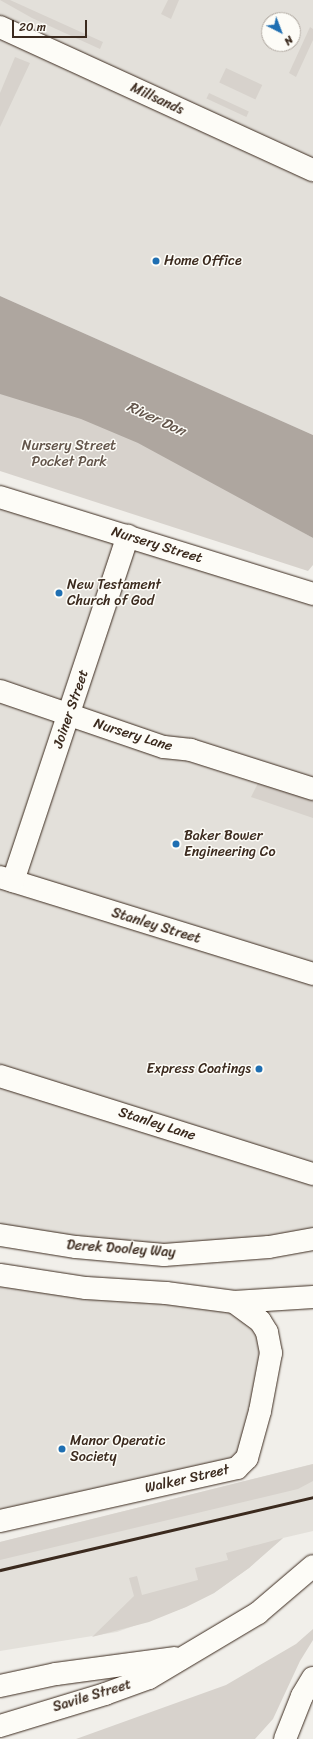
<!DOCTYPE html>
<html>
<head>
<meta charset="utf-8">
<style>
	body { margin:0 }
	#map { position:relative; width:313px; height:1739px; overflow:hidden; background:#f1efea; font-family:Sriracha,sans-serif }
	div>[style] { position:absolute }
	.built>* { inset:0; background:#e3e0da }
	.green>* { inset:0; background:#d7d2cc; transform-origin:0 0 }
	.water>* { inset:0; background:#aea69f }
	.roads { filter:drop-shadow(0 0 1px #3b2a1e) drop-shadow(0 0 1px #3b2a1e) }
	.minor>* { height:22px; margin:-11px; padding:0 11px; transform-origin:11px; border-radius:11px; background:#fdfcf7 }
	.primary>* { height:22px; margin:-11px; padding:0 11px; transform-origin:11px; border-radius:11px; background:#fdfcf7 }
	.trunk>* { height:22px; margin:-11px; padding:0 11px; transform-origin:11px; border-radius:11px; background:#fdfcf7 }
	.rail>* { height:3px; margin:-1.5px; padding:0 1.5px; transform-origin:1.5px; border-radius:1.5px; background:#3b2a1e }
	.dots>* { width:11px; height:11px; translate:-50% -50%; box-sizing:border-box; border:2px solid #fdfcf7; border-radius:50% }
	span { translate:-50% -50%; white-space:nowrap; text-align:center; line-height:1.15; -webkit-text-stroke:3px #fdfcf7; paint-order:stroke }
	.street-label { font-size:14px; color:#3b2a1e }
	.poi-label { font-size:14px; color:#3b2a1e }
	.left { translate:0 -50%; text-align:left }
	.right { translate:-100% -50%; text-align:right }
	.park-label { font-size:14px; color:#62544a }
	.water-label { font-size:15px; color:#63554b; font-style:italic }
	.north { position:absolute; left:261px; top:12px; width:40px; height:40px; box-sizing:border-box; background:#fdfcf7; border:1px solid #afa8a0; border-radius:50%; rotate:138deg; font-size:11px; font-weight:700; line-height:16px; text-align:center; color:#3b2a1e }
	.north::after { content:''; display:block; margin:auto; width:14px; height:18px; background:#1f6fb2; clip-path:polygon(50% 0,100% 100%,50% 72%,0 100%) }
	.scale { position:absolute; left:12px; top:20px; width:75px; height:18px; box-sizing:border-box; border:2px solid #3b2a1e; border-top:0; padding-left:5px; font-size:12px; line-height:14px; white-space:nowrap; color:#3b2a1e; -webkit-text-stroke:3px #fdfcf7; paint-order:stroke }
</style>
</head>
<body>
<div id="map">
	<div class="built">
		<i style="clip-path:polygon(evenodd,0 0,313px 0,313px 435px,0 296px,0 0,269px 20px,293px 20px,293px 44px,269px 44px,269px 20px)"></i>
		<i style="clip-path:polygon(0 497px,313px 594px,313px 1238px,205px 1252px,0 1235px)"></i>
		<i style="clip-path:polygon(0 1274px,233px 1302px,267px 1332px,247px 1458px,0 1521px)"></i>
		<i style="clip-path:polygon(313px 1464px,313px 1531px,283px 1538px,249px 1568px,214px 1593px,186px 1607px,117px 1632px,0 1651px,0 1542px)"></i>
	</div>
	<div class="green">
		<i style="clip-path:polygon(0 0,10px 0,103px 42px,100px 49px,32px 18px)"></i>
		<i style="clip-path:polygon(168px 0,179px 0,171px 19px,161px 14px)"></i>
		<i style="clip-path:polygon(310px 27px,313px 29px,313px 40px,296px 77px,289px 73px)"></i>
		<i style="clip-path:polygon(15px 57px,30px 63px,0 127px,0 93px)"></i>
		<i style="left:226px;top:68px;width:40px;height:16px;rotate:25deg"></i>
		<i style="left:209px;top:93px;width:44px;height:6px;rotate:25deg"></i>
		<i style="clip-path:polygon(0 377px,74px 402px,313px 538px,313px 565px,308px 571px,0 471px)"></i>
		<i style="clip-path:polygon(258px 783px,313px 800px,313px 818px,251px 797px)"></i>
		<i style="clip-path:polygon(313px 1464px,313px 1481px,298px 1489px,0 1560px,0 1542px)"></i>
		<i style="clip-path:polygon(283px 1538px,249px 1568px,214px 1593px,186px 1607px,149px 1622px,92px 1637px,134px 1596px,129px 1578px,137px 1576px,142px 1595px,198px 1580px,195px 1568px,228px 1560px,226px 1553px)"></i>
		<i style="clip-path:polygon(313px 1629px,313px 1640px,300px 1661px,273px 1719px,255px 1739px,76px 1739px,226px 1685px,296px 1644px)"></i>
	</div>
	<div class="water">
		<i style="clip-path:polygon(0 296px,313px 435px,313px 538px,138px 443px,81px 419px,0 394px)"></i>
	</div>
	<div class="roads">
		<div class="minor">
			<i style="left:0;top:27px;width:344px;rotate:24.6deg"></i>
			<i style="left:0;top:497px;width:328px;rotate:17.2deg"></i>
			<i style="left:0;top:691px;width:173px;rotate:18.9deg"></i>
			<i style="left:164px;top:747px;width:27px;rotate:6deg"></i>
			<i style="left:191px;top:750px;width:128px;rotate:17.7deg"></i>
			<i style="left:0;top:877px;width:328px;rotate:17.2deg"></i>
			<i style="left:13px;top:881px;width:364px;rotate:-71.6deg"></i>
			<i style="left:0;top:1076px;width:328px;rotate:17.4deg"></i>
			<i style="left:0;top:1521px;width:243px;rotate:-12.6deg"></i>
			<i style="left:237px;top:1468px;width:14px;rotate:-45deg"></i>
			<i style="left:247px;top:1458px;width:49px;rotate:-74.5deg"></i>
			<i style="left:260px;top:1411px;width:59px;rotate:-79.3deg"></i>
			<i style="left:271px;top:1353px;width:21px;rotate:-101deg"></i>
			<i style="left:267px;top:1332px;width:13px;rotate:-122deg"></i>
			<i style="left:260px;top:1321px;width:32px;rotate:-144deg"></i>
			<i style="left:285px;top:1739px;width:46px;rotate:-68.4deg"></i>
			<i style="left:302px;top:1696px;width:21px;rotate:-59deg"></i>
		</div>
		<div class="primary">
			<i style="left:0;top:1686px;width:57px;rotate:-12.1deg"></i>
			<i style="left:56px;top:1674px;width:119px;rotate:-7.7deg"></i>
			<i style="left:0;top:1726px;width:110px;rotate:-16.9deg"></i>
			<i style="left:105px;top:1694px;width:47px;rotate:-20deg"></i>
			<i style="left:149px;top:1678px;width:127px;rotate:-30.8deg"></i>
			<i style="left:258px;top:1613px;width:72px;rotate:-40.5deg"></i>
		</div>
		<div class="trunk">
			<i style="left:0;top:1235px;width:77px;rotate:9deg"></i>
			<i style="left:76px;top:1247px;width:88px;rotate:5.2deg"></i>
			<i style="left:164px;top:1255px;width:105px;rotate:-4.4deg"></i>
			<i style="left:269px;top:1247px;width:45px;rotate:-10.3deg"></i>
			<i style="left:0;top:1275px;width:87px;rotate:8.6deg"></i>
			<i style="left:86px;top:1288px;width:80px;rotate:3.6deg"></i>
			<i style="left:166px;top:1293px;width:69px;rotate:7.5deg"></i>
			<i style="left:234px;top:1302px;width:79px;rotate:-3.6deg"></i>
		</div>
	</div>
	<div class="rail">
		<i style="left:0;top:1570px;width:321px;rotate:-13.1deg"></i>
	</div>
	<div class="dots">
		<i style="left:156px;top:261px;background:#1f6fb2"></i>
		<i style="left:59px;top:593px;background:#1f6fb2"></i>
		<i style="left:176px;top:844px;background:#1f6fb2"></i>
		<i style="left:259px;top:1069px;background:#1f6fb2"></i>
		<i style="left:62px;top:1449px;background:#1f6fb2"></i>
	</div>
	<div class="street-label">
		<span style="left:157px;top:99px;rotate:25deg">Millsands</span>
		<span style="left:157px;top:545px;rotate:17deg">Nursery Street</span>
		<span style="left:71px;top:709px;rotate:-71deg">Joiner Street</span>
		<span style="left:133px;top:735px;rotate:17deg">Nursery Lane</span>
		<span style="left:156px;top:926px;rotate:17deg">Stanley Street</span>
		<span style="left:157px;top:1124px;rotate:18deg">Stanley Lane</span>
		<span style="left:121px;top:1249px;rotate:4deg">Derek Dooley Way</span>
		<span style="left:187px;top:1479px;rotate:-13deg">Walker Street</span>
		<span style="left:92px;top:1696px;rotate:-17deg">Savile Street</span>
	</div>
	<div class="poi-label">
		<span class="left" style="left:164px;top:261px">Home Office</span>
		<span class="left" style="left:67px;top:593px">New Testament<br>Church of God</span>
		<span class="left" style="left:184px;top:844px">Baker Bower<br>Engineering Co</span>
		<span class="right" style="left:251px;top:1069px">Express Coatings</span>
		<span class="left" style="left:70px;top:1449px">Manor Operatic<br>Society</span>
	</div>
	<div class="park-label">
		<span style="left:69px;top:454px">Nursery Street<br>Pocket Park</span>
	</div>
	<div class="water-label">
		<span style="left:156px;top:419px;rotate:25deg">River Don</span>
	</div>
	<div class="north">N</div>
	<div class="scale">20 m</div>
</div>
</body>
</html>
